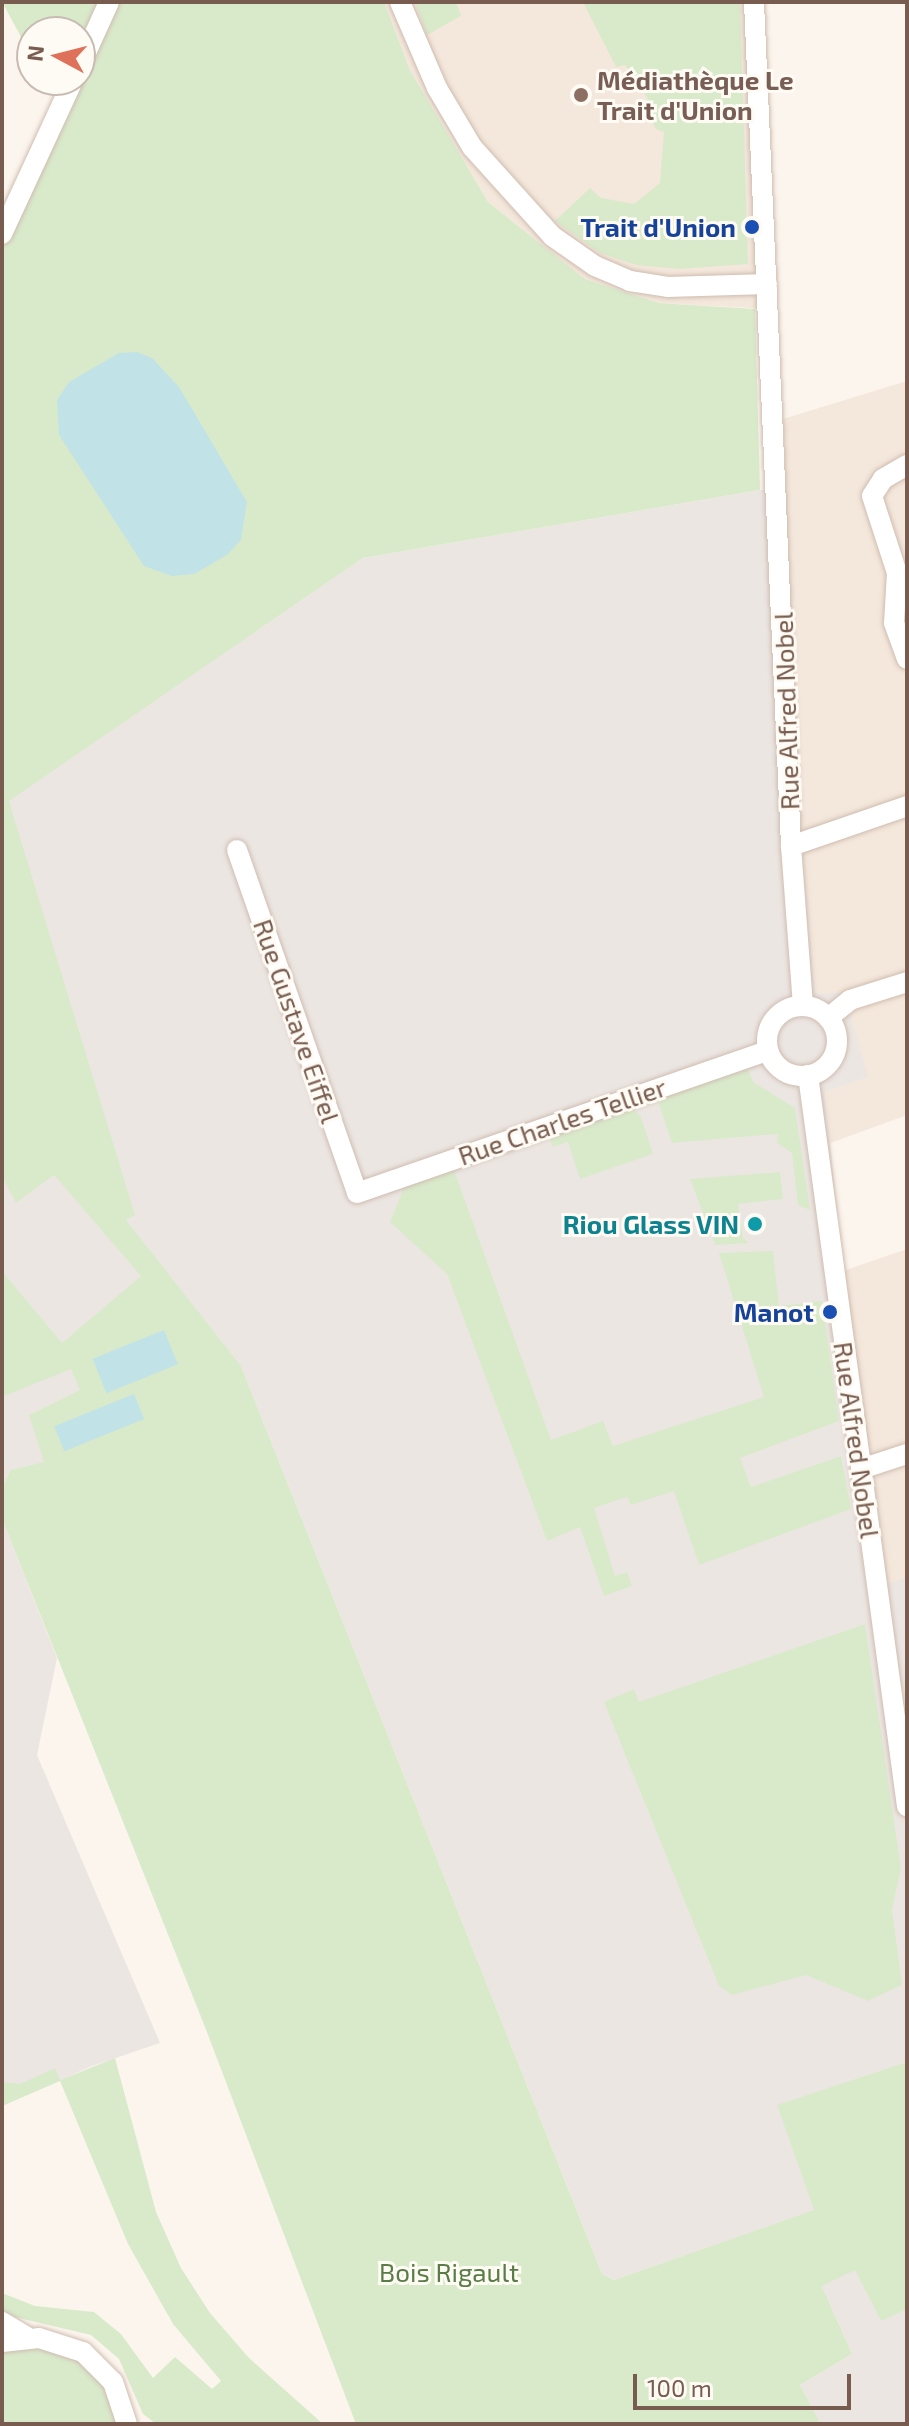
<!DOCTYPE html>
<html>
<head>
<meta charset="utf-8">
<style>
	body { margin:0 }
	#map { position:relative; width:909px; height:2426px; overflow:hidden; background:#fcf5ed; font-family:"Exo 2",sans-serif }
	div>[style] { position:absolute }
	.residential>* { inset:0; background:#f4e7db }
	.industrial>* { inset:0; background:#ece6e2 }
	.green>* { inset:0; background:#d9eacb }
	.water>* { inset:0; background:#c1e2e6; transform-origin:0 0 }
	.roads { filter:drop-shadow(0 0 2px #cfbdb1) drop-shadow(0 0 2px #cfbdb1) }
	.minor>* { height:20px; margin:-10px; padding:0 10px; transform-origin:10px; border-radius:10px; background:#fff }
	.minor>.ring { margin:-10px; padding:0; box-sizing:content-box; background:none; border:20px solid #fff; border-radius:50% }
	.dots>* { width:22px; height:22px; translate:-50% -50%; box-sizing:border-box; border:4px solid #fefaf4; border-radius:50% }
	span { translate:-50% -50%; white-space:nowrap; text-align:center; line-height:1.15; -webkit-text-stroke:6px #fefaf4; paint-order:stroke }
	.education-label { font-size:26px; color:#785e54; font-weight:700 }
	.left { translate:0 -50%; text-align:left }
	.transit-label { font-size:26px; color:#164399; font-weight:700 }
	.right { translate:-100% -50%; text-align:right }
	.street-label { font-size:26px; color:#785c4f }
	.culture-label { font-size:26px; color:#0d838f; font-weight:700 }
	.park-label { font-size:26px; color:#5a7d47 }
	.frame { position:absolute; inset:0; border:4px solid #785c4f; pointer-events:none }
	.north { position:absolute; left:16px; top:16px; width:80px; height:80px; box-sizing:border-box; background:#fefaf4; border:2px solid #c8bbb2; border-radius:50%; rotate:277deg; font-size:22px; font-weight:700; line-height:32px; text-align:center; color:#785c4f }
	.north::after { content:''; display:block; margin:auto; width:28px; height:36px; background:#df7059; clip-path:polygon(50% 0,100% 100%,50% 72%,0 100%) }
	.scale { position:absolute; left:633px; top:2374px; width:218px; height:36px; box-sizing:border-box; border:4px solid #785c4f; border-top:0; padding-left:10px; font-size:24px; line-height:28px; white-space:nowrap; color:#785c4f; -webkit-text-stroke:6px #fefaf4; paint-order:stroke }
</style>
</head>
<body>
<div id="map">
	<div class="residential">
		<i style="clip-path:polygon(384px 2px,754px 2px,769px 309px,659px 303px,585px 279px,488px 202px,410px 70px)"></i>
		<i style="clip-path:polygon(907px 381px,907px 1115px,830px 1143px,825px 1092px,867px 1077px,844px 992px,815px 994px,796px 774px,783px 419px)"></i>
		<i style="clip-path:polygon(907px 1249px,907px 1577px,888px 1584px,843px 1271px)"></i>
	</div>
	<div class="industrial">
		<i style="clip-path:polygon(760px 490px,787px 490px,796px 774px,815px 994px,844px 992px,868px 1077px,825px 1092px,843px 1271px,888px 1583px,907px 1577px,907px 2424px,821px 2424px,800px 2385px,852px 2354px,792px 2218px,614px 2280px,602px 2274px,241px 1366px,64px 1458px,10px 1470px,2px 1489px,2px 805px,363px 558px)"></i>
		<i style="clip-path:polygon(2px 1519px,57px 1658px,37px 1755px,160px 2043px,92px 2066px,2px 2106px)"></i>
	</div>
	<div class="green">
		<i style="clip-path:polygon(2px 2px,384px 2px,410px 70px,488px 202px,585px 279px,659px 303px,755px 309px,760px 490px,363px 558px,9px 801px,135px 1215px,126px 1220px,241px 1366px,602px 2274px,614px 2280px,814px 2210px,777px 2105px,907px 2062px,907px 2309px,881px 2321px,855px 2270px,822px 2286px,852px 2354px,800px 2385px,821px 2424px,356px 2424px,205px 2027px,2px 1519px,2px 1489px,10px 1470px,44px 1462px,29px 1415px,80px 1390px,71px 1369px,2px 1397px,2px 1271px,62px 1343px,141px 1276px,54px 1175px,16px 1203px,2px 1176px,2px 220px,56px 98px,46px 80px,80px 80px,80px 32px,32px 32px,32px 57px)"></i>
		<i style="clip-path:polygon(415px 2px,456px 2px,461px 16px,427px 35px)"></i>
		<i style="clip-path:polygon(583px 2px,740px 2px,748px 264px,680px 269px,636px 265px,600px 253px,555px 221px,590px 188px,601px 198px,634px 204px,660px 183px,664px 132px,656px 129px,642px 106px,648px 99px,625px 65px,616px 67px)"></i>
		<i style="clip-path:polygon(748px 1069px,753px 1082px,795px 1108px,810px 1210px,798px 1205px,792px 1153px,778px 1144px,777px 1134px,672px 1143px,657px 1098px)"></i>
		<i style="clip-path:polygon(632px 1108px,641px 1117px,653px 1154px,580px 1179px,568px 1142px,553px 1147px,549px 1137px)"></i>
		<i style="clip-path:polygon(454px 1170px,551px 1440px,603px 1421px,613px 1446px,764px 1397px,719px 1253px,773px 1251px,779px 1306px,822px 1301px,839px 1421px,740px 1458px,751px 1487px,841px 1456px,851px 1509px,699px 1565px,674px 1491px,631px 1505px,627px 1497px,594px 1508px,615px 1576px,627px 1572px,632px 1586px,604px 1596px,580px 1527px,547px 1541px,447px 1274px,390px 1222px,404px 1188px)"></i>
		<i style="clip-path:polygon(780px 1172px,783px 1199px,738px 1204px,743px 1238px,749px 1243px,715px 1245px,690px 1179px)"></i>
		<i style="clip-path:polygon(865px 1624px,901px 1869px,892px 1909px,902px 1985px,868px 2001px,806px 1975px,732px 1995px,719px 1986px,604px 1702px,634px 1689px,639px 1702px)"></i>
		<i style="clip-path:polygon(115px 2058px,156px 2212px,181px 2268px,210px 2313px,249px 2358px,323px 2424px,156px 2424px,143px 2414px,119px 2359px,91px 2335px,2px 2314px,2px 2293px,35px 2306px,94px 2312px,121px 2334px,153px 2378px,175px 2357px,212px 2389px,221px 2381px,173px 2324px,128px 2244px,60px 2081px,2px 2106px,2px 2082px,20px 2084px,55px 2068px,60px 2080px)"></i>
		<i style="clip-path:polygon(36px 2346px,82px 2362px,107px 2391px,118px 2424px,2px 2424px,2px 2352px)"></i>
	</div>
	<div class="water">
		<i style="clip-path:polygon(137px 352px,152px 358px,179px 387px,247px 502px,241px 540px,227px 555px,194px 574px,172px 576px,144px 566px,59px 435px,57px 400px,69px 382px,119px 353px)"></i>
		<i style="left:164px;top:1330px;width:37px;height:77px;rotate:68deg"></i>
		<i style="left:134px;top:1394px;width:27px;height:86px;rotate:68deg"></i>
	</div>
	<div class="roads">
		<div class="minor">
			<i style="left:400px;top:2px;width:94px;rotate:66.7deg"></i>
			<i style="left:437px;top:88px;width:69px;rotate:59.3deg"></i>
			<i style="left:472px;top:147px;width:120px;rotate:48deg"></i>
			<i style="left:552px;top:236px;width:52px;rotate:34.9deg"></i>
			<i style="left:595px;top:266px;width:38px;rotate:23deg"></i>
			<i style="left:630px;top:281px;width:38px;rotate:9deg"></i>
			<i style="left:668px;top:287px;width:99px;rotate:-1.7deg"></i>
			<i style="left:754px;top:2px;width:845px;rotate:87.49deg"></i>
			<i style="left:791px;top:846px;width:160px;rotate:85.7deg"></i>
			<i style="left:80px;top:66px;width:70px;rotate:-65.6deg"></i>
			<i style="left:2px;top:234px;width:170px;rotate:-65.2deg"></i>
			<i style="left:907px;top:465px;width:28px;rotate:150deg"></i>
			<i style="left:883px;top:479px;width:20px;rotate:123deg"></i>
			<i style="left:872px;top:496px;width:81px;rotate:72deg"></i>
			<i style="left:897px;top:573px;width:50px;rotate:93.4deg"></i>
			<i style="left:894px;top:623px;width:38px;rotate:70deg"></i>
			<i style="left:791px;top:846px;width:123px;rotate:-19deg"></i>
			<i style="left:237px;top:850px;width:363px;rotate:70.7deg"></i>
			<i style="left:357px;top:1193px;width:435px;rotate:-19.1deg"></i>
			<i class="ring" style="left:767px;top:1006px;width:50px;height:50px"></i>
			<i style="left:828px;top:1018px;width:28px;rotate:-39deg"></i>
			<i style="left:850px;top:1000px;width:60px;rotate:-17.5deg"></i>
			<i style="left:808px;top:1075px;width:738px;rotate:82.29deg"></i>
			<i style="left:861px;top:1469px;width:48px;rotate:-18.1deg"></i>
			<i style="left:2px;top:2322px;width:29px;rotate:31deg"></i>
			<i style="left:2px;top:2342px;width:37px;rotate:-6deg"></i>
			<i style="left:39px;top:2338px;width:46px;rotate:17.7deg"></i>
			<i style="left:83px;top:2352px;width:42px;rotate:45deg"></i>
			<i style="left:113px;top:2382px;width:44px;rotate:71.6deg"></i>
		</div>
	</div>
	<div class="dots">
		<i style="left:581px;top:95px;background:#8d6e63"></i>
		<i style="left:752px;top:227px;background:#1a4fb4"></i>
		<i style="left:755px;top:1224px;background:#0f9aa8"></i>
		<i style="left:830px;top:1312px;background:#1a4fb4"></i>
	</div>
	<div class="education-label">
		<span class="left" style="left:597px;top:95px">Médiathèque Le<br>Trait d'Union</span>
	</div>
	<div class="transit-label">
		<span class="right" style="left:736px;top:227px">Trait d'Union</span>
		<span class="right" style="left:814px;top:1312px">Manot</span>
	</div>
	<div class="street-label">
		<span style="left:786px;top:711px;rotate:-92deg">Rue Alfred Nobel</span>
		<span style="left:297px;top:1021px;rotate:71deg">Rue Gustave Eiffel</span>
		<span style="left:562px;top:1121px;rotate:-19deg">Rue Charles Tellier</span>
		<span style="left:857px;top:1440px;rotate:82deg">Rue Alfred Nobel</span>
	</div>
	<div class="culture-label">
		<span class="right" style="left:739px;top:1224px">Riou Glass VIN</span>
	</div>
	<div class="park-label">
		<span style="left:449px;top:2272px">Bois Rigault</span>
	</div>
	<div class="frame"></div>
	<div class="north">N</div>
	<div class="scale">100 m</div>
</div>
</body>
</html>
